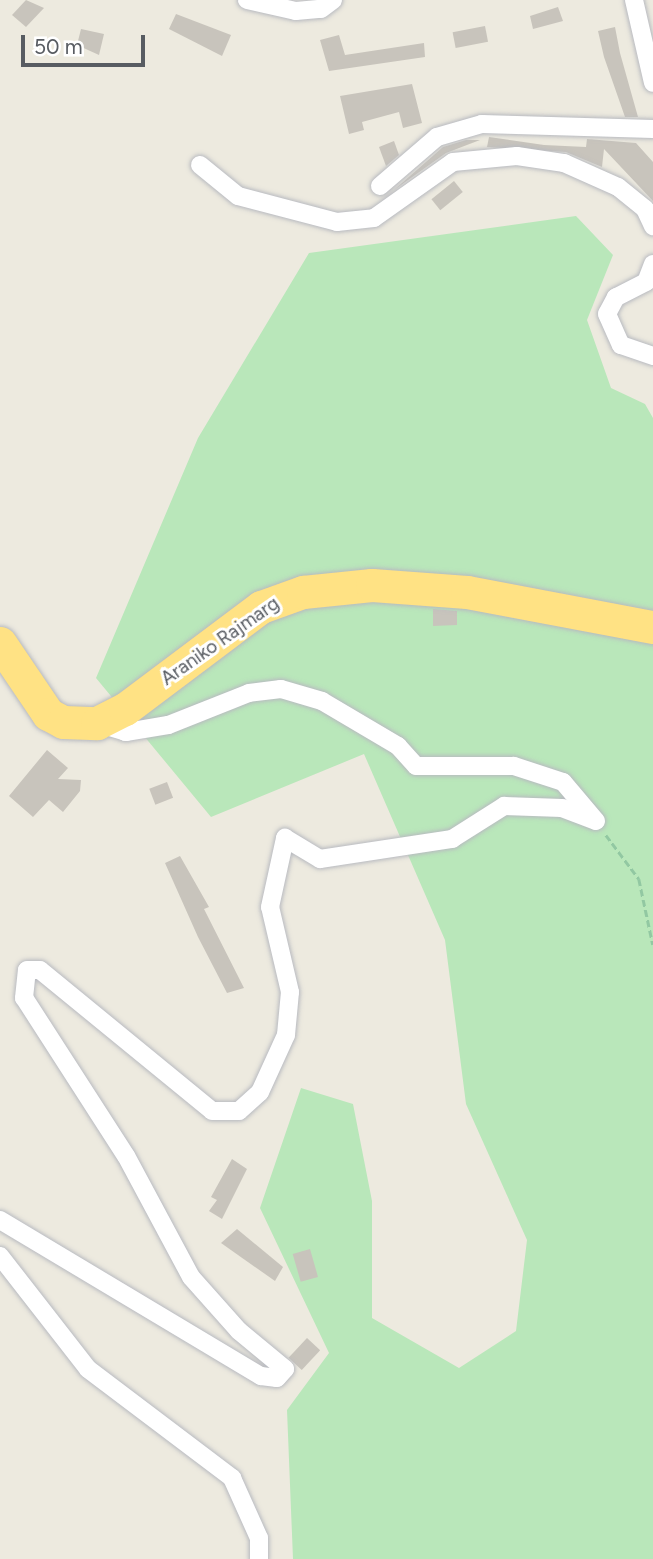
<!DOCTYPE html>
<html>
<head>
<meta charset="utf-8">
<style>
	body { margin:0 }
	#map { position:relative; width:653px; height:1559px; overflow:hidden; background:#edeadf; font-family:Figtree,sans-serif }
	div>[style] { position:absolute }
	.green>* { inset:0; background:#b9e7ba }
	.building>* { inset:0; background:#c8c4bc; transform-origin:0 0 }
	.path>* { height:2.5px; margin-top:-1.25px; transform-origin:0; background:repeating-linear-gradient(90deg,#92c8a2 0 7px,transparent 0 10.5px) }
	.roads { filter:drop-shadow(0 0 2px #b8bac0) drop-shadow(0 0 2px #b8bac0) }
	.street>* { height:18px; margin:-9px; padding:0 9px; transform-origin:9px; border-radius:9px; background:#fff }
	.highway>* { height:33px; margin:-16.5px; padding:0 16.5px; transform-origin:16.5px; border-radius:16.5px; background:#ffe284 }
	span { translate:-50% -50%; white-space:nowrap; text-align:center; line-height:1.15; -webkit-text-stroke:6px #fff; paint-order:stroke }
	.street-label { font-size:19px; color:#585c62 }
	.scale { position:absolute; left:21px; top:35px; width:124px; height:32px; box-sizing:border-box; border:4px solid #585c62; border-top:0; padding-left:9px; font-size:21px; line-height:24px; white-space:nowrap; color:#585c62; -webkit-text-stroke:5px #fff; paint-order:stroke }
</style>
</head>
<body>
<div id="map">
	<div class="green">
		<i style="clip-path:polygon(576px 216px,613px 255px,587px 320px,611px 388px,645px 404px,653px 418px,653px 1559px,293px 1559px,287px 1410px,329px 1353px,260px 1208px,301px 1088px,353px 1104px,372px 1201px,372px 1318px,459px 1368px,516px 1331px,527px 1240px,466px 1104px,445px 940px,364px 754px,211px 817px,96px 678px,198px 438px,309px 253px)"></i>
	</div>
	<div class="building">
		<i style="clip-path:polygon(26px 0,44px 8px,26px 27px,12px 15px)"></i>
		<i style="clip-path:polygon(558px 7px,563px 21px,533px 29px,530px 16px)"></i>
		<i style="clip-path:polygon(176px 14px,231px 35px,222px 56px,169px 29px)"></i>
		<i style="left:485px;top:26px;width:16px;height:33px;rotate:79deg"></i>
		<i style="clip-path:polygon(615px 27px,620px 53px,638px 117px,625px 117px,604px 57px,598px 31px)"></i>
		<i style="clip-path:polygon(81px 29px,104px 34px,99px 55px,77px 45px)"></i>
		<i style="clip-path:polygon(339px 35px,345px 55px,424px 43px,425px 57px,329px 71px,320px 40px)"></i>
		<i style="clip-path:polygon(412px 84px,422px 123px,403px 128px,399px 112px,362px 122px,364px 130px,349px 134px,340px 96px)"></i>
		<i style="clip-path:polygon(489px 137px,544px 145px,586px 147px,587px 139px,636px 143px,653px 162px,653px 201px,604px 149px,602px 167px,566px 152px,487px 147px)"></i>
		<i style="clip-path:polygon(466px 140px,480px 140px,446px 153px,394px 190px,443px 147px)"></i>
		<i style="clip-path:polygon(394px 141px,399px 155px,386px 166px,379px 147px)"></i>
		<i style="left:454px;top:181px;width:14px;height:29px;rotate:51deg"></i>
		<i style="clip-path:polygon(433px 609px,457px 611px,457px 625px,433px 626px)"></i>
		<i style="clip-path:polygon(47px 750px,68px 768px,58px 779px,81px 780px,80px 791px,63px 812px,49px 800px,33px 817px,9px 796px)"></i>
		<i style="left:167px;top:782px;width:17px;height:19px;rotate:69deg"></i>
		<i style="clip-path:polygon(180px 856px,209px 907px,204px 909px,244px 988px,227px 993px,198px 937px,165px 863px)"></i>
		<i style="clip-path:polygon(232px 1159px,247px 1169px,222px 1219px,209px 1211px,217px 1200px,211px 1197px)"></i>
		<i style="clip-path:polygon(237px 1229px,283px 1267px,275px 1281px,221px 1243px)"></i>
		<i style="left:310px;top:1249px;width:29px;height:18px;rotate:74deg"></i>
		<i style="left:307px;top:1338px;width:18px;height:27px;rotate:43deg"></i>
	</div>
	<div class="path">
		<i style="left:606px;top:835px;width:55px;rotate:53.1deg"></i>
		<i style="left:639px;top:879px;width:67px;rotate:78deg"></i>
	</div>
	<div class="roads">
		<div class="street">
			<i style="left:247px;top:0;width:50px;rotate:12.7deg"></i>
			<i style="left:296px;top:11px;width:25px;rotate:-5deg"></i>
			<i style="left:321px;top:9px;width:15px;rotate:-37deg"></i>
			<i style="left:634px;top:0;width:85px;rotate:77.1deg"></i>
			<i style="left:200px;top:165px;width:49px;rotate:39.2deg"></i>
			<i style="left:238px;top:196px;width:102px;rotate:14.7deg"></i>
			<i style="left:337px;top:222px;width:37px;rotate:-6deg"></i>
			<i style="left:374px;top:218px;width:97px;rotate:-35.3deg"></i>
			<i style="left:453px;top:162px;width:64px;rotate:-5.4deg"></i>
			<i style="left:517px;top:156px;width:48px;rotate:8.5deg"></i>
			<i style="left:564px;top:163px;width:59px;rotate:24deg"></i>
			<i style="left:618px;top:187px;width:35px;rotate:39deg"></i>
			<i style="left:645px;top:209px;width:19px;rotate:65deg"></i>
			<i style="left:380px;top:186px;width:75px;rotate:-40.7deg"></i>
			<i style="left:437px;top:137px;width:47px;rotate:-16.1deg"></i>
			<i style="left:482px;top:124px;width:171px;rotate:1.7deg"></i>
			<i style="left:653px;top:264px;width:19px;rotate:111deg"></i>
			<i style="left:646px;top:282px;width:34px;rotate:153deg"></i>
			<i style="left:616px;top:297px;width:19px;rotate:118deg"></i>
			<i style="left:607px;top:314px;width:34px;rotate:66deg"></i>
			<i style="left:621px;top:345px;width:34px;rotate:19deg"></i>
			<i style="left:0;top:1220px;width:304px;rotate:30.9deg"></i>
			<i style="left:261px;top:1376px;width:16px;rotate:7deg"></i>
			<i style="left:277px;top:1378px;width:12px;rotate:-48deg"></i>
			<i style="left:285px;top:1369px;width:60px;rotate:-140.4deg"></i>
			<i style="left:239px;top:1331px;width:72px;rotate:-131.6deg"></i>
			<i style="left:191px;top:1277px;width:137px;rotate:-118.2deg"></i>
			<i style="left:126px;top:1156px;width:188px;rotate:-122.8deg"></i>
			<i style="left:24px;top:998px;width:28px;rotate:-84deg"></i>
			<i style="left:27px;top:970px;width:13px"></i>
			<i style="left:40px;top:970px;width:222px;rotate:39.3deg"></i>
			<i style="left:212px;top:1111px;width:27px"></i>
			<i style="left:239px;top:1111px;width:28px;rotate:-42deg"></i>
			<i style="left:260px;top:1092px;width:63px;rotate:-65.5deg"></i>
			<i style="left:286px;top:1035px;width:43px;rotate:-84.7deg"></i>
			<i style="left:290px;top:992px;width:87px;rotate:-103.2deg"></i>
			<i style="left:270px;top:907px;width:71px;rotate:-77.7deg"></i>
			<i style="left:285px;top:838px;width:41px;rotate:31deg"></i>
			<i style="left:320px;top:859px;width:134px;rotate:-8.6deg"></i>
			<i style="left:452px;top:839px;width:62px;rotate:-32.4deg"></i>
			<i style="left:504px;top:806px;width:58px;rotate:2deg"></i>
			<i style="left:562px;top:808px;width:36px;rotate:21deg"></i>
			<i style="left:596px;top:821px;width:51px;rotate:-130.2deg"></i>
			<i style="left:563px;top:782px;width:52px;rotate:-161.9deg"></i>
			<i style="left:514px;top:766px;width:98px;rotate:180deg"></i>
			<i style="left:416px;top:766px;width:27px;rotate:-132deg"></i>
			<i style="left:398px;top:746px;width:88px;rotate:-149.4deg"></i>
			<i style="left:322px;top:701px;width:43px;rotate:-163.7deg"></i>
			<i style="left:281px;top:689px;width:32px;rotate:173deg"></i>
			<i style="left:249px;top:693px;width:87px;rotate:158.4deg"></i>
			<i style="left:168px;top:725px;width:43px;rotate:170.5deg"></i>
			<i style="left:126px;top:732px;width:27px;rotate:-163deg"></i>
			<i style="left:0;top:1256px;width:143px;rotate:52.1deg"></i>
			<i style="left:88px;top:1369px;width:181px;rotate:37.1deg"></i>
			<i style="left:232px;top:1478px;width:66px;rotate:65.8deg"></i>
			<i style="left:259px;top:1538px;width:21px;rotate:90deg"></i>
		</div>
		<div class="highway">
			<i style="left:0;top:643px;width:86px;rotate:55.9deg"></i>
			<i style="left:48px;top:714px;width:17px;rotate:28deg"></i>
			<i style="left:63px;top:722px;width:34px;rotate:2deg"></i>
			<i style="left:97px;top:723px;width:31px;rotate:-27deg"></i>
			<i style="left:125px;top:709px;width:170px;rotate:-36.9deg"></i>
			<i style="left:261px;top:607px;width:45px;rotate:-19.7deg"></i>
			<i style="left:303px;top:592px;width:69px;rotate:-5.8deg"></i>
			<i style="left:372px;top:585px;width:95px;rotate:4.2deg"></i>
			<i style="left:467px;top:592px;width:189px;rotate:10.7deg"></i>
		</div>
	</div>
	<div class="street-label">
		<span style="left:220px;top:641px;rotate:-35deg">Araniko Rajmarg</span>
	</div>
	<div class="scale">50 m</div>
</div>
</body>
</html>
